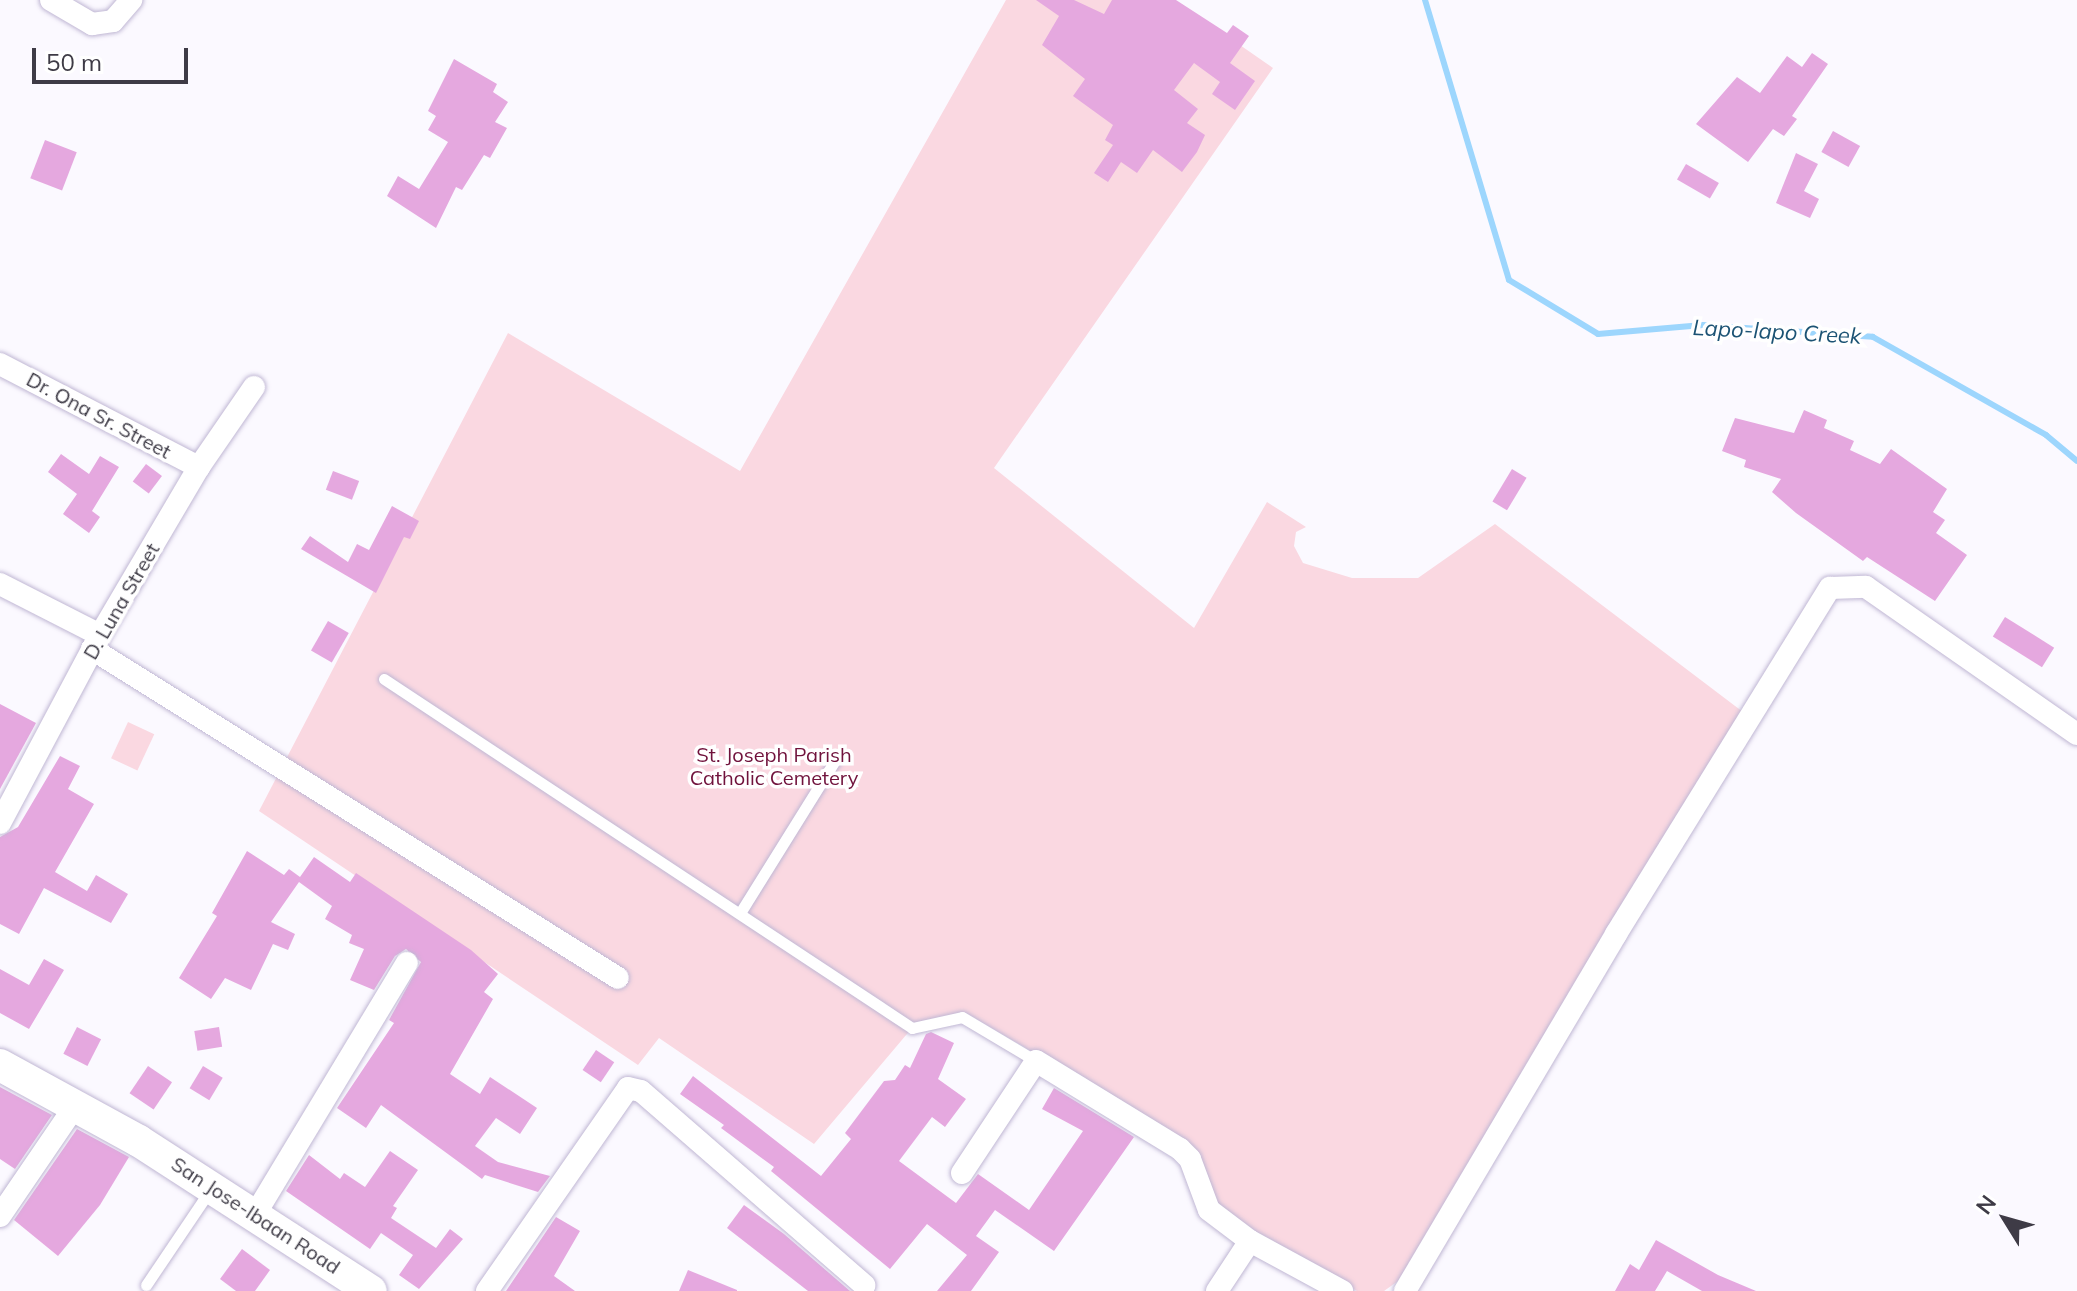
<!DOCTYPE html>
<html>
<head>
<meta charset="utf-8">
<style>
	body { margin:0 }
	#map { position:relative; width:2077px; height:1291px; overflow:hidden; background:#fbf9ff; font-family:Mulish,sans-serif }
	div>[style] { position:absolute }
	.green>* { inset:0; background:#fad8e1; transform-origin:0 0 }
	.stream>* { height:6px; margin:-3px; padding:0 3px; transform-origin:3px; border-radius:3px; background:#9dd6fd }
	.building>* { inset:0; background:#e5a8df; transform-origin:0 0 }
	.roads { filter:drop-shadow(0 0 2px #c0b7d4) drop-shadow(0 0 2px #c0b7d4) }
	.service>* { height:11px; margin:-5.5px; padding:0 5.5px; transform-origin:5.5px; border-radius:5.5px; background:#fff }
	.minor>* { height:22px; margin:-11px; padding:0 11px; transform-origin:11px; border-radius:11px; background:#fff }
	.secondary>* { height:32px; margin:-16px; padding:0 16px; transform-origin:16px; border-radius:16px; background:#fff }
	span { translate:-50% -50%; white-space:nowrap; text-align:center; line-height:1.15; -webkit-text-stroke:7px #fff; paint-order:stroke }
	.street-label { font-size:20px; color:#3e3b46 }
	.park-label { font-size:20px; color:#70123c }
	.water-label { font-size:22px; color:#1c5374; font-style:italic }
	.north { position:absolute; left:1965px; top:1179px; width:80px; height:80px; -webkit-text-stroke:6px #fff; paint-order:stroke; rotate:307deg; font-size:22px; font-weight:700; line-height:32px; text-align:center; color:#3e3b46 }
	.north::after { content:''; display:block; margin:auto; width:28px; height:36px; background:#3e3b46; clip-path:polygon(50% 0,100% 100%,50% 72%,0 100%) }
	.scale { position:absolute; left:32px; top:48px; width:156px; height:36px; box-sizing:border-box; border:4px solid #3e3b46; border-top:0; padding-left:10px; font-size:24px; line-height:28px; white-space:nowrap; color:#3e3b46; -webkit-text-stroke:6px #fff; paint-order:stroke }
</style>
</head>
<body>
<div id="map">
	<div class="green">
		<i style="clip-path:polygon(1006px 0,1175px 0,1273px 68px,994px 468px,1194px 628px,1267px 502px,1306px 527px,1296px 532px,1294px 546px,1303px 563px,1352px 578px,1418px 578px,1495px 524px,1743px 712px,1405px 1276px,1384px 1291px,1357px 1291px,1255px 1236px,1209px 1203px,1184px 1141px,966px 1013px,912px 1028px,814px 1144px,659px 1038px,638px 1065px,259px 811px,508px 333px,740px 471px)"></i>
		<i style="left:128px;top:722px;width:29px;height:40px;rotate:25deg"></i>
	</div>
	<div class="stream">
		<i style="left:1425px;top:0;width:292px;rotate:73.3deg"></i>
		<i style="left:1509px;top:280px;width:104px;rotate:31.2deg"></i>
		<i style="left:1598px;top:334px;width:105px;rotate:-4.9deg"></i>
		<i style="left:1703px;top:325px;width:170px;rotate:4deg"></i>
		<i style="left:1873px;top:337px;width:199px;rotate:29.5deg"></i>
		<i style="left:2046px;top:435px;width:40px;rotate:40deg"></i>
	</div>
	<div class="building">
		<i style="clip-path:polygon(1036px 0,1074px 0,1104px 14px,1112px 0,1176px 0,1227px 33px,1233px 25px,1249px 36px,1230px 63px,1255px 81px,1235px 110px,1212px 94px,1220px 82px,1194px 63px,1174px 90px,1198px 109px,1187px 123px,1205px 135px,1197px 152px,1182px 172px,1153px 150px,1137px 173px,1121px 162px,1108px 182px,1094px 173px,1113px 145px,1105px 140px,1113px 125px,1073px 96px,1085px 79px,1042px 45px,1059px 16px)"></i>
		<i style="clip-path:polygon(1812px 53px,1828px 64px,1792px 116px,1797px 119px,1784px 136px,1773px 129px,1748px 162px,1696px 124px,1737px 77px,1760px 93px,1787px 56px,1802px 67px)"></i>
		<i style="clip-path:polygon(454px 59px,497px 84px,493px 92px,508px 102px,495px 122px,507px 128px,490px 158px,484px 155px,462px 190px,456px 187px,436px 228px,387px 196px,398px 176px,419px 189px,448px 142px,428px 130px,436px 116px,428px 111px)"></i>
		<i style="left:1833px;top:131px;width:31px;height:24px;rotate:29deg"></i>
		<i style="left:45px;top:140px;width:34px;height:41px;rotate:21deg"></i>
		<i style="clip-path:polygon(1796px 153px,1818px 164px,1804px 191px,1819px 199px,1810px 218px,1776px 203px)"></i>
		<i style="left:1686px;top:164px;width:38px;height:18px;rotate:30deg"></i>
		<i style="clip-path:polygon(1804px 410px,1827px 420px,1824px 428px,1854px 441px,1850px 450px,1880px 464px,1891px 449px,1947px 489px,1933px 512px,1945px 520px,1936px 533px,1967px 555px,1935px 601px,1867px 557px,1863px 561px,1796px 513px,1772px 492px,1781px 479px,1744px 467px,1746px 460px,1722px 451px,1735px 418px,1794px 433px)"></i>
		<i style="clip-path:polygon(61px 454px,89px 474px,100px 456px,119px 467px,92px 511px,100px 517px,89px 533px,63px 514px,77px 494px,48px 472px)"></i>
		<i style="left:146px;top:464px;width:20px;height:22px;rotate:37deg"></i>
		<i style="left:1512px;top:469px;width:17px;height:38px;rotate:31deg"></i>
		<i style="left:333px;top:471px;width:28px;height:20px;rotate:21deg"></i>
		<i style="clip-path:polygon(392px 506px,419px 521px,410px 539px,404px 537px,376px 593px,301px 549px,310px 536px,348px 562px,357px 544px,369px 550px)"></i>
		<i style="left:2005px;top:617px;width:58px;height:23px;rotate:32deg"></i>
		<i style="left:328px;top:621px;width:24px;height:34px;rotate:30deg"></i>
		<i style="clip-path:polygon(0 704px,36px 723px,0 789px)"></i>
		<i style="clip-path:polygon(60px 756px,80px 766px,68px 789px,94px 804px,55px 872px,87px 891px,96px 875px,128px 894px,111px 923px,44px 888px,19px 934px,0 924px,0 837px,18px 827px)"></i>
		<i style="clip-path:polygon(247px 851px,284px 875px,289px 869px,300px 877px,314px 857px,350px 882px,356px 873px,471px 950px,498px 974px,484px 992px,493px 999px,450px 1074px,480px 1094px,490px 1077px,537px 1108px,520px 1134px,496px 1118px,475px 1146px,498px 1162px,550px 1176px,538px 1192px,485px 1175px,482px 1179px,381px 1105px,366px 1128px,337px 1108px,394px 1023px,389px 1020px,421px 962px,406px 949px,395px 956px,374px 990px,350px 980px,364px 949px,349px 943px,352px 935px,325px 919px,332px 906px,299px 882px,271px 922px,295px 934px,288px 950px,273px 944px,251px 990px,225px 978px,211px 999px,179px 978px,217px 916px,212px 913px)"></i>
		<i style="clip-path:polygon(44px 959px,64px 970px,29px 1029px,0 1013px,0 969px,29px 985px)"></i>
		<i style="left:77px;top:1027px;width:27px;height:30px;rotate:27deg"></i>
		<i style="left:219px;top:1027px;width:20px;height:25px;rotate:81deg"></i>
		<i style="clip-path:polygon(931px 1032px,954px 1043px,938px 1079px,966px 1099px,945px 1127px,932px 1117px,899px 1161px,956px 1203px,978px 1174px,1029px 1210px,1083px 1131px,1042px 1109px,1054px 1088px,1134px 1137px,1054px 1251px,995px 1210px,976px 1236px,999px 1252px,971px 1291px,937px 1291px,967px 1255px,927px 1224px,890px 1269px,771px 1171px,774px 1167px,721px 1128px,724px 1125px,680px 1094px,693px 1076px,821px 1176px,851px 1139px,845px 1133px,884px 1081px,895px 1080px,905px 1065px,910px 1068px,926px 1034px)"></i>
		<i style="left:596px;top:1050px;width:22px;height:24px;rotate:34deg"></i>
		<i style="left:148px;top:1066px;width:29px;height:33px;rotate:34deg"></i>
		<i style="left:203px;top:1066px;width:23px;height:26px;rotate:31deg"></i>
		<i style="clip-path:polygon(0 1087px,52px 1115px,15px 1169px,0 1159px)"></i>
		<i style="clip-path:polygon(77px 1129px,129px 1157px,100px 1205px,58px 1256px,14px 1220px)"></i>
		<i style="clip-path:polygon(390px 1151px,418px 1170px,393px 1206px,397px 1208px,391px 1218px,436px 1248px,450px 1229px,463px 1239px,419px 1289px,399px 1275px,413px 1255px,381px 1233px,370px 1249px,286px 1191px,309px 1155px,340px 1179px,344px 1173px,365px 1187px)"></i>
		<i style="clip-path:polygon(744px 1205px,784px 1234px,850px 1291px,808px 1291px,727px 1228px)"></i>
		<i style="clip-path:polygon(556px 1217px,580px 1231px,554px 1276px,575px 1291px,506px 1291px)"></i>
		<i style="clip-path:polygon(1656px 1240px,1718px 1275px,1756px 1291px,1702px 1291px,1667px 1271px,1655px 1291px,1615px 1291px,1630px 1264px,1639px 1270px)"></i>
		<i style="clip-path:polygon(242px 1249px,270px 1270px,255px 1291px,236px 1291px,220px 1279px)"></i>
		<i style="clip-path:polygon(688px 1270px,737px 1290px,737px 1291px,679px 1291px)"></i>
	</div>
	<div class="roads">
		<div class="service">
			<i style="left:384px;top:679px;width:633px;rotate:33.46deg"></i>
			<i style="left:912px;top:1028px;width:51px;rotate:-12.4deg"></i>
			<i style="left:962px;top:1017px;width:86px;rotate:30.7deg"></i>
			<i style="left:740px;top:913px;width:181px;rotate:-58.1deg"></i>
			<i style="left:146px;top:1285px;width:115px;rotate:-56deg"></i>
		</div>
		<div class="minor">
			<i style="left:51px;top:0;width:48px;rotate:30.3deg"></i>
			<i style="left:92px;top:24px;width:21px;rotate:-8deg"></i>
			<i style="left:113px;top:21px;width:28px;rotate:-49deg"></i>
			<i style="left:0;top:364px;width:224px;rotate:27.4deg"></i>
			<i style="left:0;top:584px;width:112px;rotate:27deg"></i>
			<i style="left:92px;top:649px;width:620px;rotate:32.02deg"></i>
			<i style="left:0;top:823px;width:213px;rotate:-62deg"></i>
			<i style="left:100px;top:635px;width:195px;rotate:-59.5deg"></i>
			<i style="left:199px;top:467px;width:97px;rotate:-55.5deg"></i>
			<i style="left:962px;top:1173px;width:134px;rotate:-56.5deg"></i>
			<i style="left:1036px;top:1061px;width:169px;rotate:31.4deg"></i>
			<i style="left:1180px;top:1149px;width:14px;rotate:45deg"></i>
			<i style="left:1190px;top:1159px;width:54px;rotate:69.6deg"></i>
			<i style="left:1209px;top:1210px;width:51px;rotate:37.1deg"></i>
			<i style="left:1250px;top:1241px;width:105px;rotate:28.5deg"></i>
			<i style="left:256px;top:1213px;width:292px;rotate:-58.9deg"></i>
			<i style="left:0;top:1216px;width:133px;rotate:-55.7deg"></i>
			<i style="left:487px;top:1291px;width:247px;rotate:-55.2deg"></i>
			<i style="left:628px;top:1088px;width:13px;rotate:13deg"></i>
			<i style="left:641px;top:1091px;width:296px;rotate:41deg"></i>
			<i style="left:1217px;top:1291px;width:60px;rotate:-56.6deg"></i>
			<i style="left:1405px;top:1291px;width:415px;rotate:-59.4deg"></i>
			<i style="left:1616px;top:934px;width:407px;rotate:-58.3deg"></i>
			<i style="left:1830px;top:588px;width:36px;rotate:-2deg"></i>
			<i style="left:1866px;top:587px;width:257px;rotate:34.9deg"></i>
		</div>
		<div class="secondary">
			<i style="left:0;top:1065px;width:158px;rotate:28.7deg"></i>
			<i style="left:139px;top:1141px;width:276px;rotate:32.9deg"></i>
		</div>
	</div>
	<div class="street-label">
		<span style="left:99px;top:415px;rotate:28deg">Dr. Ona Sr. Street</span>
		<span style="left:121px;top:601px;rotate:-60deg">D. Luna Street</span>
		<span style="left:256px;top:1215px;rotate:33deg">San Jose-Ibaan Road</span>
	</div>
	<div class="park-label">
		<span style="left:774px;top:766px">St. Joseph Parish<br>Catholic Cemetery</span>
	</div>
	<div class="water-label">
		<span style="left:1777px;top:332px;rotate:3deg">Lapo-lapo Creek</span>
	</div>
	<div class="north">N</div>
	<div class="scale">50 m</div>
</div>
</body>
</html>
